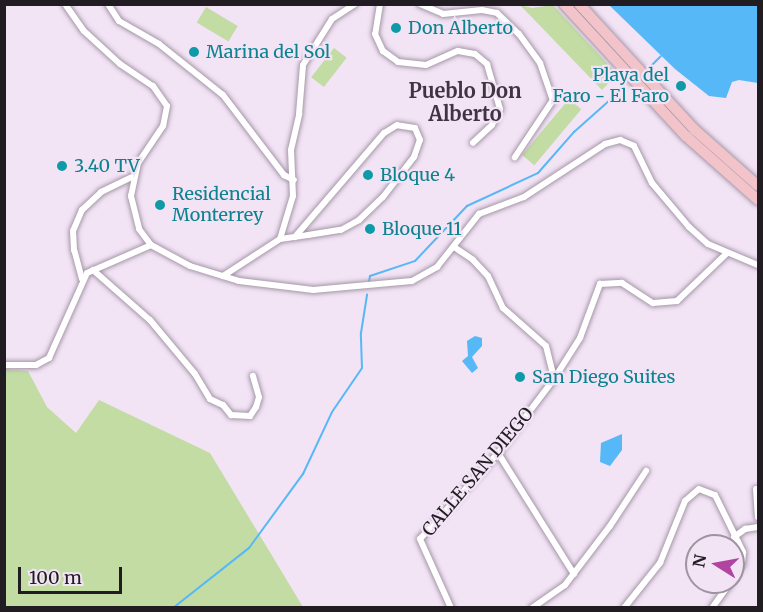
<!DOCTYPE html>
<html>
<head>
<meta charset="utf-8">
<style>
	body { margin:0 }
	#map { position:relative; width:763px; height:612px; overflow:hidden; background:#f2e3f5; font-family:Merriweather,serif }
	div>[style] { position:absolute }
	.green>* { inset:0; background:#c2dca4; transform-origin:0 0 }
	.water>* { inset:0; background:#56b8f7 }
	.stream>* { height:2px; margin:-1px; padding:0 1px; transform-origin:1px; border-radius:1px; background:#56b8f7 }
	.roads { filter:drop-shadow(0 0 2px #a597a8) drop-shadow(0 0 2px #a597a8) }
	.minor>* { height:6px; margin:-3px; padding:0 3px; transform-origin:3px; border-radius:3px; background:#fff }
	.trunk>* { height:10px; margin:-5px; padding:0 5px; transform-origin:5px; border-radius:5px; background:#f2c4ca }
	.dots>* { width:16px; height:16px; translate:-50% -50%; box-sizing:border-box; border:3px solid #f2e3f5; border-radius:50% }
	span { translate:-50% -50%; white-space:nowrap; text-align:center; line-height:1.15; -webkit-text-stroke:4.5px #f2e3f5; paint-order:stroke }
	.culture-label { font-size:18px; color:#0d838f }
	.left { translate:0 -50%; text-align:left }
	.right { translate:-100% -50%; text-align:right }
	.street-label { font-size:18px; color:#211c22 }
	.neighbourhood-label { font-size:20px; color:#403442; font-weight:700 }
	.frame { position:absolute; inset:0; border:6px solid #211c22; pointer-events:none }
	.north { position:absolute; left:685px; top:534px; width:60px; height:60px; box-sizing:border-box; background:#f2e3f5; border:2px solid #9e93a1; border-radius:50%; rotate:281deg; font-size:16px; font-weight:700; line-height:24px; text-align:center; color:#211c22 }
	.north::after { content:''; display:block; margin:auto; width:21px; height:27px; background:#b143a1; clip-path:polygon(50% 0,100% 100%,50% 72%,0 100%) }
	.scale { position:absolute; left:18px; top:567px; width:104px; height:27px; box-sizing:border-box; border:3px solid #211c22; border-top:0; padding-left:8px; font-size:18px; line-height:21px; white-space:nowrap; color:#211c22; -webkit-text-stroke:4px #f2e3f5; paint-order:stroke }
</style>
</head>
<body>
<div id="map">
	<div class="green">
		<i style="clip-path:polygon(520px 5px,532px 8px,553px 5px,617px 74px,602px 90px)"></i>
		<i style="left:206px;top:7px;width:37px;height:18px;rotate:31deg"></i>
		<i style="left:334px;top:48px;width:16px;height:37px;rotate:38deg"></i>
		<i style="left:569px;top:99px;width:16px;height:73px;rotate:40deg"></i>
		<i style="clip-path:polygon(4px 369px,28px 371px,47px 407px,76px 433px,99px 400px,210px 453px,303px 607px,5px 607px)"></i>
	</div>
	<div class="water">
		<i style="clip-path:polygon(609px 5px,758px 5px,758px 83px,739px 80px,732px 82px,726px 98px,709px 96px,675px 69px)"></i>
		<i style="clip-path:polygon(475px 336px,482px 338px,482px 346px,472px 357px,478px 368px,472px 373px,462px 361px,468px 356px,467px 341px)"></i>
		<i style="clip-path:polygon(622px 434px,622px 450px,610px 466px,600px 462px,601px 443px)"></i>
	</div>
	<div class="stream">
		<i style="left:648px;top:69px;width:18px;rotate:-45deg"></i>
		<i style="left:369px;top:282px;width:6px;rotate:-81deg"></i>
		<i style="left:370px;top:276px;width:47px;rotate:-18.4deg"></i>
		<i style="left:415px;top:261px;width:76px;rotate:-46.6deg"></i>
		<i style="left:467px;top:206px;width:78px;rotate:-24.9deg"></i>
		<i style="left:538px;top:173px;width:55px;rotate:-48.7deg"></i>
		<i style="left:574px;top:132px;width:59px;rotate:-41.6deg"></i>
		<i style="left:173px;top:608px;width:97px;rotate:-38.3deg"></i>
		<i style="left:249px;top:548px;width:92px;rotate:-53.9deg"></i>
		<i style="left:303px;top:474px;width:68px;rotate:-64.9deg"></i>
		<i style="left:332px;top:412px;width:53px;rotate:-55.7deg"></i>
		<i style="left:362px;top:368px;width:35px;rotate:-92deg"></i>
		<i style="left:361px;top:333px;width:39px;rotate:-81deg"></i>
	</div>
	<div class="roads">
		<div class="minor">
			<i style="left:65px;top:4px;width:33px;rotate:55deg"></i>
			<i style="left:84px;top:31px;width:49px;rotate:42.5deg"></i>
			<i style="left:120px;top:64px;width:40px;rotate:34deg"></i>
			<i style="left:153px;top:86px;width:24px;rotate:55deg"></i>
			<i style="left:167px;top:106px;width:20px;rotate:101deg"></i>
			<i style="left:163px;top:126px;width:45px;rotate:124deg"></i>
			<i style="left:138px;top:163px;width:34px;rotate:102deg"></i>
			<i style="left:131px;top:196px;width:34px;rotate:76deg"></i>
			<i style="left:139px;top:229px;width:20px;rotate:53deg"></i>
			<i style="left:151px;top:245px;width:44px;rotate:28.3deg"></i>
			<i style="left:190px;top:266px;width:51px;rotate:17deg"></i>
			<i style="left:239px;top:281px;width:75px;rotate:6.9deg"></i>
			<i style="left:313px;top:290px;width:99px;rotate:-5.2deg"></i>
			<i style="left:412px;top:281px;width:29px;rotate:-29deg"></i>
			<i style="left:437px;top:267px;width:68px;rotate:-51.6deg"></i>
			<i style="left:479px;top:214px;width:48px;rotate:-20.7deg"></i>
			<i style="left:524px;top:197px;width:97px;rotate:-33.2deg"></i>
			<i style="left:605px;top:144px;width:16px;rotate:-15deg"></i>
			<i style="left:620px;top:140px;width:15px;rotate:23deg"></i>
			<i style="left:634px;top:146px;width:41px;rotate:64.1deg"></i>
			<i style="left:652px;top:183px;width:57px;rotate:49.9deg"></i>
			<i style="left:689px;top:227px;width:25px;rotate:42deg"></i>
			<i style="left:708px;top:244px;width:54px;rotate:22.8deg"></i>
			<i style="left:108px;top:4px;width:20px;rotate:57deg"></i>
			<i style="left:119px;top:21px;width:46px;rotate:29.9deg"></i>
			<i style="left:159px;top:44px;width:82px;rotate:38.6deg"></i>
			<i style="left:223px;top:95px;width:101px;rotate:52.7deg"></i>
			<i style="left:284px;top:175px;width:11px;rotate:27deg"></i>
			<i style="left:380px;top:4px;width:30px;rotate:99deg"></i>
			<i style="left:375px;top:34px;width:19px;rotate:65deg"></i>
			<i style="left:383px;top:51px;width:19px;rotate:36deg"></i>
			<i style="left:398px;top:62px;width:28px;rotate:6deg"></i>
			<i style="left:426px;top:65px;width:35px;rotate:-24deg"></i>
			<i style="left:458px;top:51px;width:17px;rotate:10deg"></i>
			<i style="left:475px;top:54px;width:16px;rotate:40deg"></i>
			<i style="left:487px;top:64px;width:47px;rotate:73.9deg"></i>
			<i style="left:500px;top:109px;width:18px;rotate:117deg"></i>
			<i style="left:492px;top:125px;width:26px;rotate:137deg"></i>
			<i style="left:420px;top:4px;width:25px;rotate:23deg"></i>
			<i style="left:443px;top:14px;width:39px;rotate:-6deg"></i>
			<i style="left:482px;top:10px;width:15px;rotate:11deg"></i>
			<i style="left:497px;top:13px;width:30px;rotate:44deg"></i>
			<i style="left:519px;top:34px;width:36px;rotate:54deg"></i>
			<i style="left:540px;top:63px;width:39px;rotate:71deg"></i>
			<i style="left:553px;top:100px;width:69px;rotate:123.7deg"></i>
			<i style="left:280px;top:239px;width:28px;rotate:-8deg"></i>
			<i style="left:308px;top:235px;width:33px;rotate:-9deg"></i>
			<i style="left:341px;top:230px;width:21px;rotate:-29deg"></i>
			<i style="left:359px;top:220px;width:33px;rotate:-44deg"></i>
			<i style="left:383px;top:197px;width:51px;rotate:-52.2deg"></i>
			<i style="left:414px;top:157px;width:18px;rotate:-71deg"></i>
			<i style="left:420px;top:140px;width:13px;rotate:-113deg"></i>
			<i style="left:415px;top:128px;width:18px;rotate:-171deg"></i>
			<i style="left:397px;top:125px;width:15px;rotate:148deg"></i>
			<i style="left:384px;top:133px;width:137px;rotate:130.6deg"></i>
			<i style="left:454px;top:247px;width:23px;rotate:34deg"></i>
			<i style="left:473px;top:260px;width:22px;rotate:47deg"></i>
			<i style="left:488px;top:276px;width:35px;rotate:65deg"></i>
			<i style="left:503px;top:308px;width:57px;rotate:41.5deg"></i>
			<i style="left:546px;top:346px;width:34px;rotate:76deg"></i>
			<i style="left:93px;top:270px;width:76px;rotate:41.3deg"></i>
			<i style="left:150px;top:320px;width:70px;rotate:50.2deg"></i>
			<i style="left:195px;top:374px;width:29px;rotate:59deg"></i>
			<i style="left:210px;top:399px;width:14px;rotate:25deg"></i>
			<i style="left:223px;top:405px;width:13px;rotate:51deg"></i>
			<i style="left:231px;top:415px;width:19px;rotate:3deg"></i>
			<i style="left:250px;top:416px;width:11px;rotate:-56deg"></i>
			<i style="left:256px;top:407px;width:10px;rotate:-73deg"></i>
			<i style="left:259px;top:397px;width:22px;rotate:-106deg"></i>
			<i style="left:223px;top:276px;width:68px;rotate:-33deg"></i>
			<i style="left:280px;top:239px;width:45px;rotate:-73.2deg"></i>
			<i style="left:293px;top:196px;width:46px;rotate:-92.5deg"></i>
			<i style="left:291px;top:150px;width:37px;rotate:-77deg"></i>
			<i style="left:299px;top:114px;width:49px;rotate:-85.3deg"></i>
			<i style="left:303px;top:65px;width:54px;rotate:-57.8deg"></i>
			<i style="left:332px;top:19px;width:27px;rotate:-33deg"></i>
			<i style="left:82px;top:279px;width:30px;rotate:-105deg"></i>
			<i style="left:74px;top:250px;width:19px;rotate:-93deg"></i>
			<i style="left:73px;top:231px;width:23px;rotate:-67deg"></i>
			<i style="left:82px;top:210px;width:26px;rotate:-43deg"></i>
			<i style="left:101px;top:192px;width:34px;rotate:-26deg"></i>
			<i style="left:4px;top:365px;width:32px"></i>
			<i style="left:36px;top:365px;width:15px;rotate:-28deg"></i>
			<i style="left:49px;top:358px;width:93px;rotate:-65.9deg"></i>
			<i style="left:87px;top:273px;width:70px;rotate:-23.6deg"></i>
			<i style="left:498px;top:453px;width:143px;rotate:57.9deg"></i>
			<i style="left:756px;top:489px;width:28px;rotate:86deg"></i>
			<i style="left:734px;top:537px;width:14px;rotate:-36deg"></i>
			<i style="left:745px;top:529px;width:13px;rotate:-9deg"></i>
			<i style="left:451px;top:608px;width:76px;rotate:-114.2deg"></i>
			<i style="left:420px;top:539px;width:116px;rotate:-47.8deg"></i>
			<i style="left:498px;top:453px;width:93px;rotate:-52.9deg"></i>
			<i style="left:554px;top:379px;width:49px;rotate:-57.6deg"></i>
			<i style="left:580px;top:338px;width:58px;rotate:-69.7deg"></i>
			<i style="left:600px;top:284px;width:22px;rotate:-3deg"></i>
			<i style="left:622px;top:283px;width:37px;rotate:33deg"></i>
			<i style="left:653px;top:303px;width:24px;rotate:-5deg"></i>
			<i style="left:677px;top:301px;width:69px;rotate:-43.8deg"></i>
			<i style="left:532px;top:608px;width:40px;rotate:-34.9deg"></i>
			<i style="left:565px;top:585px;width:74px;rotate:-52.7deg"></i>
			<i style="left:610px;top:526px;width:66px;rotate:-56.8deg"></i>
			<i style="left:624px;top:608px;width:58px;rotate:-51.3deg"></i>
			<i style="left:660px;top:563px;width:67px;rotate:-68deg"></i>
			<i style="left:685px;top:501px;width:18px;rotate:-41deg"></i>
			<i style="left:699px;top:489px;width:17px;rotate:21deg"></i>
			<i style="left:715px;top:495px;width:64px;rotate:63.8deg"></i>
			<i style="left:743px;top:552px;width:12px;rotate:95deg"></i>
			<i style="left:742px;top:564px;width:17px;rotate:123deg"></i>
			<i style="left:712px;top:608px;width:32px;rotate:-54deg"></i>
		</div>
		<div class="trunk">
			<i style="left:564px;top:4px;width:180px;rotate:47.3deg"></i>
			<i style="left:686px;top:136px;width:96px;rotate:41.6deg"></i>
			<i style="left:579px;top:4px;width:171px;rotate:47.4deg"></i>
			<i style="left:695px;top:130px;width:84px;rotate:41.6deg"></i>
		</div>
	</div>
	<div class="dots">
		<i style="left:396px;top:28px;background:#0f9aa8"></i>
		<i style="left:194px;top:52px;background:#0f9aa8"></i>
		<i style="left:681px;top:86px;background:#0f9aa8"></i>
		<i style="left:62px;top:166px;background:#0f9aa8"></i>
		<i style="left:368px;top:175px;background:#0f9aa8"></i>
		<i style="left:160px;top:205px;background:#0f9aa8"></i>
		<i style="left:370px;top:229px;background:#0f9aa8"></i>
		<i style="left:520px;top:377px;background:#0f9aa8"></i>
	</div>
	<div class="culture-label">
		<span class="left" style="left:408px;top:28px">Don Alberto</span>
		<span class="left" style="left:206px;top:52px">Marina del Sol</span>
		<span class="right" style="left:669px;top:86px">Playa del<br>Faro - El Faro</span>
		<span class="left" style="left:74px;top:166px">3.40 TV</span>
		<span class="left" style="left:380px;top:175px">Bloque 4</span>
		<span class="left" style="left:172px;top:205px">Residencial<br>Monterrey</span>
		<span class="left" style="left:382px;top:229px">Bloque 11</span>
		<span class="left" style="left:532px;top:377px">San Diego Suites</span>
	</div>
	<div class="street-label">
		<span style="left:478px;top:472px;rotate:-50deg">CALLE SAN DIEGO</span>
	</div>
	<div class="neighbourhood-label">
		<span style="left:465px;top:102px">Pueblo Don<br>Alberto</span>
	</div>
	<div class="frame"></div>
	<div class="north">N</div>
	<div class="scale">100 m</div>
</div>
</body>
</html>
